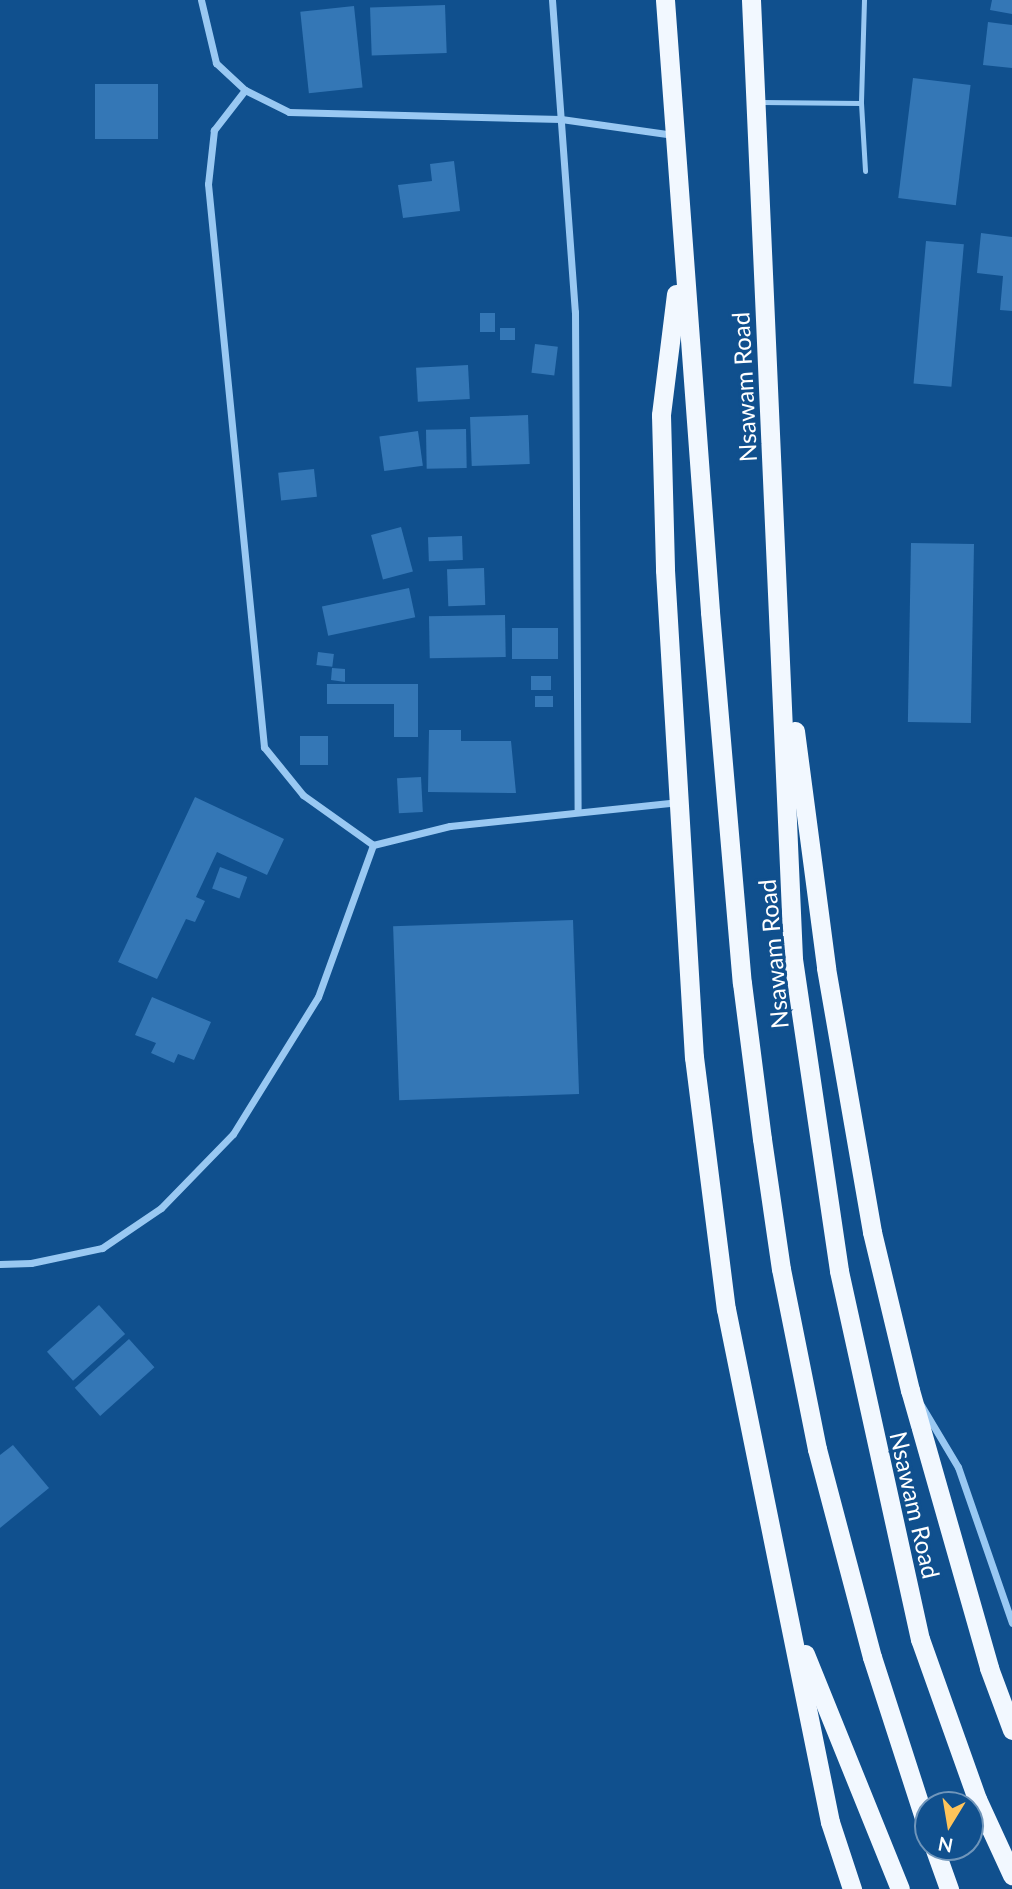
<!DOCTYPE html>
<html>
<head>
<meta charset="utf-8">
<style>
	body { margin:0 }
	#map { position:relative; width:1012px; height:1889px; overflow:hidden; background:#10508e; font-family:Lato,sans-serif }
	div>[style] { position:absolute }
	.building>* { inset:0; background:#3477b6; transform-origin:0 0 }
	.service>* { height:5px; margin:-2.5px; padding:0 2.5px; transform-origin:2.5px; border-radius:2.5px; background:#99c8f2 }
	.minor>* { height:7px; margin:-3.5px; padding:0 3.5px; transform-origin:3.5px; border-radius:3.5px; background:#99c8f2 }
	.trunk>* { height:19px; margin:-9.5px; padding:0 9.5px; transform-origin:9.5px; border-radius:9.5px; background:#f2f8ff }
	span { translate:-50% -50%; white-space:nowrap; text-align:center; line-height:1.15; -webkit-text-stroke:6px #10508e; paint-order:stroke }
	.street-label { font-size:24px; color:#fff }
	.north { position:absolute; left:914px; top:1791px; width:70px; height:70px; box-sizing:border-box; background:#10508e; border:2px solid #7096bb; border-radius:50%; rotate:191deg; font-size:19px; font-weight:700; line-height:28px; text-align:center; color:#fff }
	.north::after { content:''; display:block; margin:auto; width:24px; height:32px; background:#ffc45a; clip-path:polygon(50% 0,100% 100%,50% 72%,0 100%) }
</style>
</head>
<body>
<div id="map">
	<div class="building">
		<i style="clip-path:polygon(992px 0,1012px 0,1012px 14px,990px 10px)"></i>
		<i style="left:445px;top:5px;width:48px;height:75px;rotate:88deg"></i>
		<i style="left:354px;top:6px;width:82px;height:54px;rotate:84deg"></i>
		<i style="clip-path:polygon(988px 22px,1012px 25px,1012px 68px,983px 65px)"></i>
		<i style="left:913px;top:78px;width:58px;height:121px;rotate:7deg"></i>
		<i style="left:95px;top:84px;width:63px;height:55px"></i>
		<i style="clip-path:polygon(454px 161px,460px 211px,403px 218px,398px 185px,432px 181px,430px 164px)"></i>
		<i style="clip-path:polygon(981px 233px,1012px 237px,1012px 311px,1000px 310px,1003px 276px,977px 273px)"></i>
		<i style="left:926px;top:241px;width:38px;height:143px;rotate:5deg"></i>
		<i style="left:495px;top:313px;width:19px;height:15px;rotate:90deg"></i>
		<i style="left:500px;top:328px;width:15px;height:12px"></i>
		<i style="left:535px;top:344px;width:23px;height:29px;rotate:7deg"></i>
		<i style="left:468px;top:365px;width:34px;height:52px;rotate:87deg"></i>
		<i style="left:528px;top:415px;width:49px;height:58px;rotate:88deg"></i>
		<i style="left:466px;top:429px;width:39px;height:40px;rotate:89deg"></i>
		<i style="left:418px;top:431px;width:35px;height:39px;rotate:82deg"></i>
		<i style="left:314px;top:469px;width:28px;height:36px;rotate:84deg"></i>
		<i style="left:401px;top:527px;width:46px;height:31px;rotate:75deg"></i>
		<i style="left:462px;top:536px;width:24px;height:34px;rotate:88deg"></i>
		<i style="left:911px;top:543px;width:63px;height:179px;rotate:1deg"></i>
		<i style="left:484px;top:568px;width:37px;height:37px;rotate:88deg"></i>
		<i style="left:409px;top:588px;width:30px;height:89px;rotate:78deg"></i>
		<i style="left:505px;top:615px;width:42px;height:76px;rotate:89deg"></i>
		<i style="left:558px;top:628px;width:31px;height:46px;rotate:90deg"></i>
		<i style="left:318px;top:652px;width:16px;height:13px;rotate:7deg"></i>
		<i style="clip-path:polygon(332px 668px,345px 669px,345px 682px,331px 680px)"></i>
		<i style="left:531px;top:676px;width:20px;height:14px"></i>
		<i style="clip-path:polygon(327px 684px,418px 684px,418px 737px,394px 737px,394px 704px,327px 704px)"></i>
		<i style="left:535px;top:696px;width:18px;height:11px"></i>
		<i style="clip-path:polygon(429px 730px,461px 730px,461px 741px,511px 741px,516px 793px,428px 792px)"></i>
		<i style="left:328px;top:736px;width:29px;height:28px;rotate:90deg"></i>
		<i style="left:421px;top:777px;width:35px;height:24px;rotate:87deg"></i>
		<i style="clip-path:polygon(195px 797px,284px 839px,267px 875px,217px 852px,196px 897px,205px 901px,195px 922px,186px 919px,157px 979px,118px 962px)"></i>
		<i style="left:220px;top:867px;width:29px;height:23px;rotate:20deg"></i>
		<i style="left:573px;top:920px;width:174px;height:180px;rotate:88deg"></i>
		<i style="clip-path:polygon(152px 997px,211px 1022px,194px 1060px,178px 1054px,174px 1063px,151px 1053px,156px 1043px,135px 1035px)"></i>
		<i style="left:99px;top:1305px;width:39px;height:70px;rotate:48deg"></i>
		<i style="left:129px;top:1339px;width:38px;height:73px;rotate:48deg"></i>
		<i style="clip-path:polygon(13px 1445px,49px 1488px,0 1528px,0 1455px)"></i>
	</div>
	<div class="service">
		<i style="left:864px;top:0;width:103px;rotate:91.7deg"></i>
		<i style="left:861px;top:103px;width:68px;rotate:86.6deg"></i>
		<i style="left:759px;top:102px;width:102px;rotate:0.6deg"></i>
	</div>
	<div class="minor">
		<i style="left:201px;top:0;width:65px;rotate:76.6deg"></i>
		<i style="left:216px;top:63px;width:40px;rotate:43deg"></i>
		<i style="left:245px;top:90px;width:49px;rotate:26.6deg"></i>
		<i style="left:289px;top:112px;width:272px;rotate:1.5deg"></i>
		<i style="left:561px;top:119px;width:114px;rotate:8.1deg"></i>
		<i style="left:552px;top:0;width:313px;rotate:85.8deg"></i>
		<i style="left:575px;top:312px;width:498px;rotate:89.7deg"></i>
		<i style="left:245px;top:90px;width:51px;rotate:127.8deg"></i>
		<i style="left:214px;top:130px;width:54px;rotate:96.3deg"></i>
		<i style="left:208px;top:184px;width:566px;rotate:84.32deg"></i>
		<i style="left:264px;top:747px;width:62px;rotate:50.9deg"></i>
		<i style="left:303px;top:795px;width:86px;rotate:35.5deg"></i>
		<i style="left:0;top:1264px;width:31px;rotate:-2deg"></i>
		<i style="left:31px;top:1263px;width:73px;rotate:-11.9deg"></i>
		<i style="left:102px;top:1248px;width:71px;rotate:-34.1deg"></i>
		<i style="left:161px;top:1208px;width:103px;rotate:-45.8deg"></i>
		<i style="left:233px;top:1134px;width:161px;rotate:-58.2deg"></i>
		<i style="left:318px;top:997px;width:162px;rotate:-70.1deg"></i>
		<i style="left:373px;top:845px;width:79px;rotate:-13.9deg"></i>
		<i style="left:450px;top:826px;width:228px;rotate:-6deg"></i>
		<i style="left:921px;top:1405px;width:72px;rotate:59.2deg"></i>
		<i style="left:958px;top:1467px;width:165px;rotate:70.9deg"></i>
	</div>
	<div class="trunk">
		<i style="left:665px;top:0;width:614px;rotate:85.79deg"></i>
		<i style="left:710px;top:612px;width:372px;rotate:85.1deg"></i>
		<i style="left:742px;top:983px;width:157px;rotate:82.7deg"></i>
		<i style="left:762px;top:1139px;width:131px;rotate:81.7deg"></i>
		<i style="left:781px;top:1269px;width:184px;rotate:78.7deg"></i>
		<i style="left:817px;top:1449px;width:215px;rotate:75.2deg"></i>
		<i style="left:872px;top:1657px;width:182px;rotate:72.1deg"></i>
		<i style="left:751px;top:0;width:960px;rotate:87.49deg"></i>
		<i style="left:793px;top:959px;width:315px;rotate:81.6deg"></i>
		<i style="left:839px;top:1271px;width:377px;rotate:77.6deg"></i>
		<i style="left:920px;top:1639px;width:170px;rotate:70.4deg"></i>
		<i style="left:977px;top:1799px;width:84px;rotate:65.3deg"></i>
		<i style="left:676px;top:294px;width:122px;rotate:97.1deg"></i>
		<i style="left:661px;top:415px;width:155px;rotate:88.5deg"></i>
		<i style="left:665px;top:570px;width:488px;rotate:86.6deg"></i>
		<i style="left:694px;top:1057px;width:254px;rotate:82.8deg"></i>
		<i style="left:726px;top:1309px;width:523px;rotate:78.54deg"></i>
		<i style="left:830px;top:1822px;width:71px;rotate:71.8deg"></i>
		<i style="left:795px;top:731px;width:239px;rotate:82.5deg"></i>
		<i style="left:826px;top:968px;width:268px;rotate:80.1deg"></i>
		<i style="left:872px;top:1232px;width:163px;rotate:76.5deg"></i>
		<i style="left:910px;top:1390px;width:289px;rotate:74.1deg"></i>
		<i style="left:989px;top:1668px;width:66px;rotate:69.6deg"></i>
		<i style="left:805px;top:1654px;width:253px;rotate:68deg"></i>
		<i style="left:934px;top:1847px;width:45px;rotate:70.3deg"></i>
	</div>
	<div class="street-label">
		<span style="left:744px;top:387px;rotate:-93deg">Nsawam Road</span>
		<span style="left:773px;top:954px;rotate:-95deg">Nsawam Road</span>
		<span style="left:915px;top:1505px;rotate:77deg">Nsawam Road</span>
	</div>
	<div class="north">N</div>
</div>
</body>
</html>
